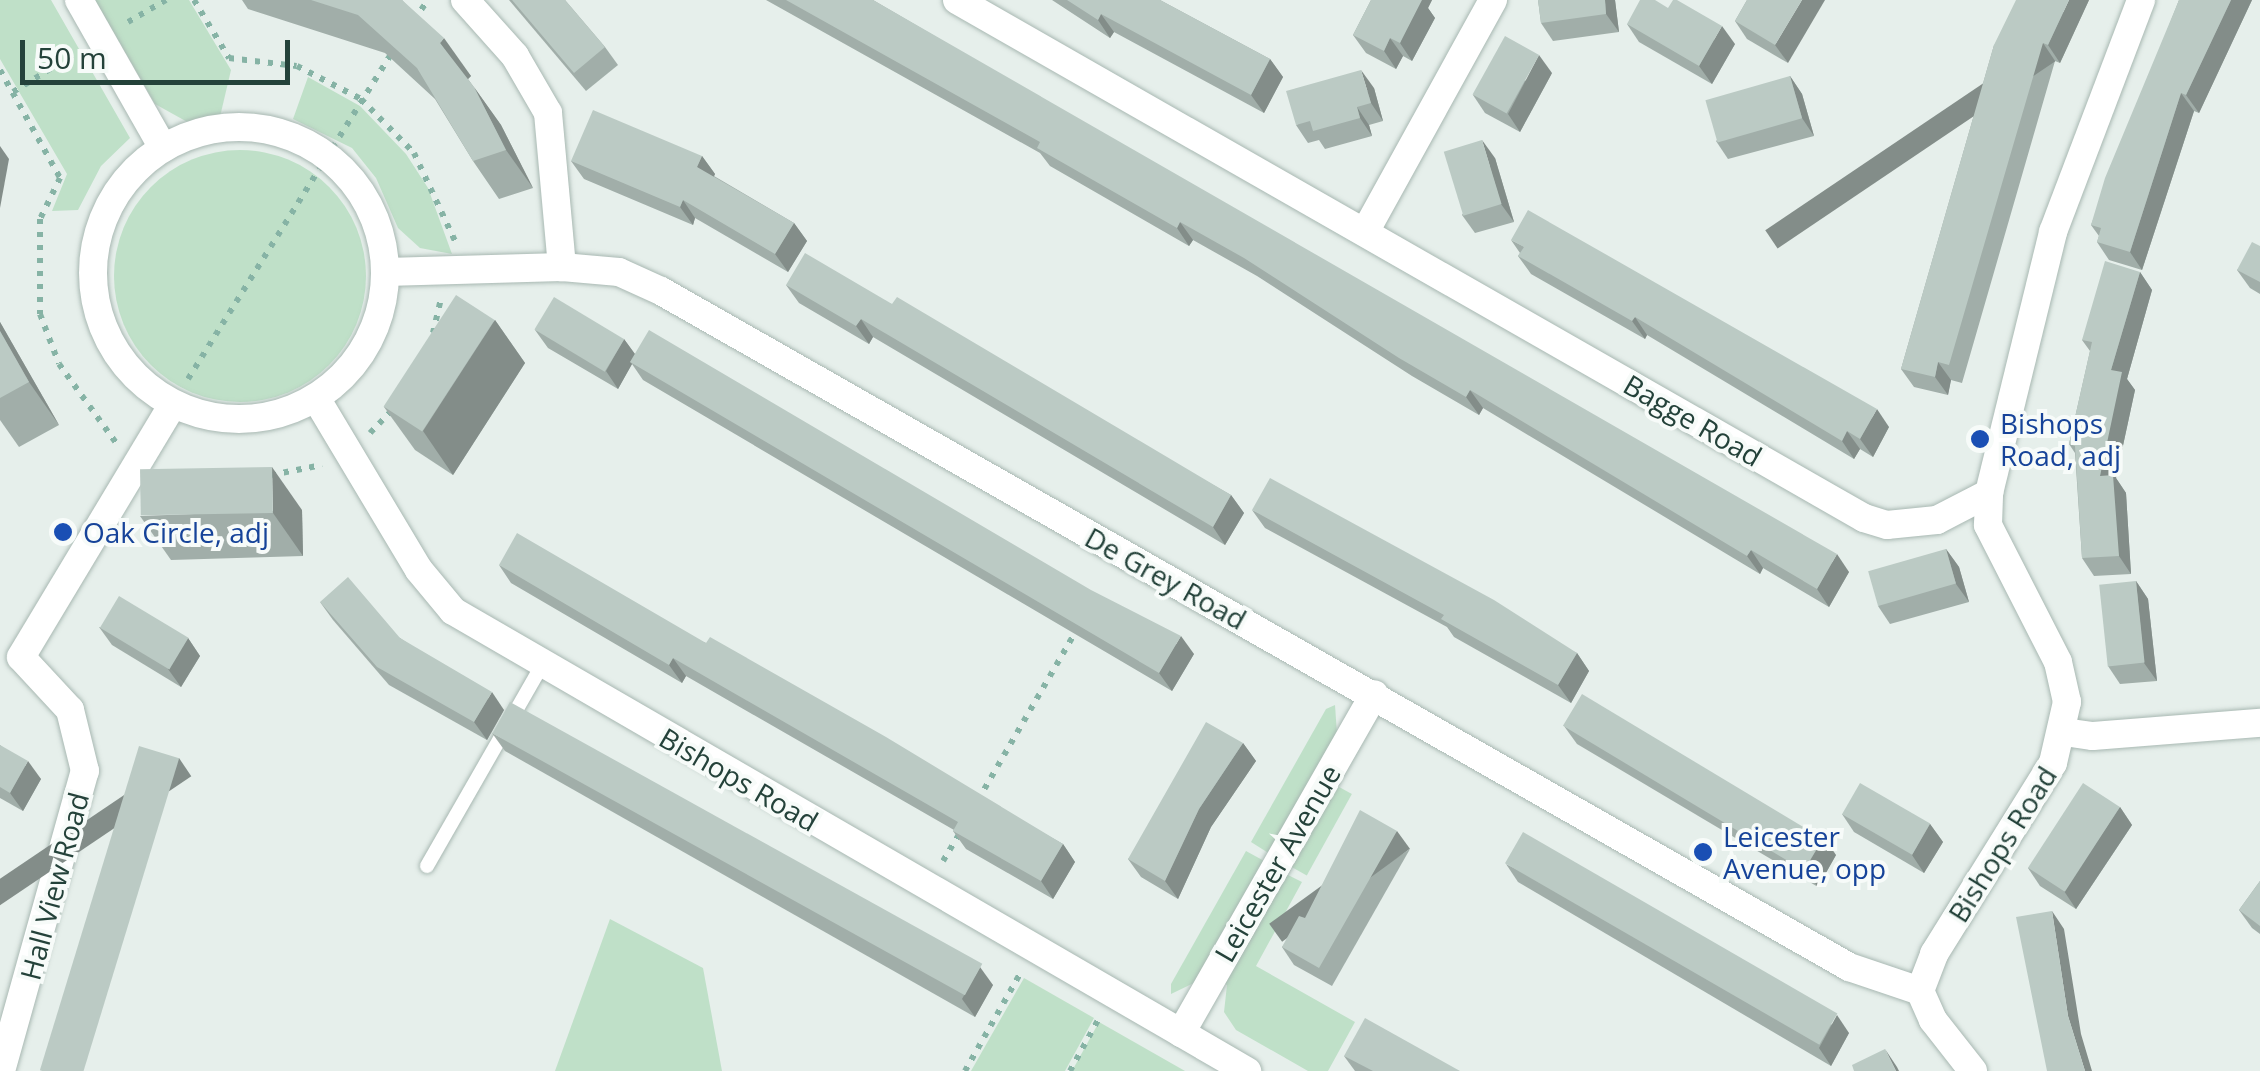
<!DOCTYPE html>
<html>
<head>
<meta charset="utf-8">
<style>
	body { margin:0 }
	#map { position:relative; width:2260px; height:1071px; overflow:hidden; background:#e6efeb; font-family:"Open Sans",sans-serif }
	div>[style] { position:absolute }
	.green>* { inset:0; background:#bfe0c8; transform-origin:0 0 }
	.round { border-radius:50% }
	.path>* { height:6px; margin-top:-3px; transform-origin:0; background:repeating-linear-gradient(90deg,#86b3a5 0 5px,transparent 0 13px) }
	.roads { filter:drop-shadow(0 0 2px #a8b8b2) drop-shadow(0 0 2px #a8b8b2) }
	.lane>* { height:14px; margin:-7px; padding:0 7px; transform-origin:7px; border-radius:7px; background:#fff }
	.street>* { height:28px; margin:-14px; padding:0 14px; transform-origin:14px; border-radius:14px; background:#fff }
	.street>.ring { margin:-14px; padding:0; box-sizing:content-box; background:none; border:28px solid #fff; border-radius:50% }
	.wall>* { inset:0; background:#a1aea9 }
	.shaded-wall>* { inset:0; background:#838d89; transform-origin:0 0 }
	.building>* { inset:0; background:#bbcac4; transform-origin:0 0 }
	.dots>* { width:28px; height:28px; translate:-50% -50%; box-sizing:border-box; border:5px solid #f7fbf9; border-radius:50% }
	span { translate:-50% -50%; white-space:nowrap; text-align:center; line-height:1.15; -webkit-text-stroke:8px #f7fbf9; paint-order:stroke }
	.street-label { font-size:28px; color:#24423a }
	.transit-label { font-size:28px; color:#164399 }
	.left { translate:0 -50%; text-align:left }
	.scale { position:absolute; left:20px; top:40px; width:270px; height:45px; box-sizing:border-box; border:5px solid #24423a; border-top:0; padding-left:12px; font-size:30px; line-height:35px; white-space:nowrap; color:#24423a; -webkit-text-stroke:8px #f7fbf9; paint-order:stroke }
</style>
</head>
<body>
<div id="map">
	<div class="green">
		<i style="clip-path:polygon(0 0,51px 0,130px 138px,101px 166px,78px 210px,52px 211px,67px 174px,0 59px)"></i>
		<i style="clip-path:polygon(95px 0,189px 0,231px 70px,219px 121px,191px 124px,155px 104px)"></i>
		<i style="clip-path:polygon(308px 77px,360px 106px,406px 154px,428px 188px,452px 254px,420px 248px,398px 228px,376px 178px,352px 148px,293px 119px)"></i>
		<i class="round" style="left:114px;top:150px;width:252px;height:252px"></i>
		<i style="clip-path:polygon(1335px 705px,1337px 734px,1270px 854px,1251px 842px,1326px 709px)"></i>
		<i style="left:1330px;top:782px;width:25px;height:93px;rotate:29deg"></i>
		<i style="clip-path:polygon(1246px 851px,1266px 862px,1198px 981px,1171px 994px,1171px 984px)"></i>
		<i style="clip-path:polygon(1280px 871px,1302px 882px,1256px 966px,1355px 1022px,1328px 1071px,1308px 1071px,1236px 1030px,1224px 1012px,1227px 985px,1218px 979px)"></i>
		<i style="clip-path:polygon(610px 919px,703px 968px,722px 1071px,555px 1071px)"></i>
		<i style="clip-path:polygon(1024px 978px,1094px 1018px,1065px 1071px,971px 1071px)"></i>
		<i style="clip-path:polygon(1099px 1022px,1185px 1071px,1072px 1071px)"></i>
	</div>
	<div class="path">
		<i style="left:194px;top:0;width:68px;rotate:58.9deg"></i>
		<i style="left:229px;top:58px;width:68px;rotate:6.7deg"></i>
		<i style="left:297px;top:66px;width:72px;rotate:27.3deg"></i>
		<i style="left:361px;top:99px;width:76px;rotate:45.5deg"></i>
		<i style="left:414px;top:153px;width:99px;rotate:65deg"></i>
		<i style="left:414px;top:20px;width:24px;rotate:-55deg"></i>
		<i style="left:128px;top:22px;width:44px;rotate:-30.1deg"></i>
		<i style="left:0;top:70px;width:124px;rotate:60.9deg"></i>
		<i style="left:60px;top:178px;width:46px;rotate:116deg"></i>
		<i style="left:40px;top:219px;width:95px;rotate:90deg"></i>
		<i style="left:40px;top:314px;width:53px;rotate:69.2deg"></i>
		<i style="left:59px;top:364px;width:99px;rotate:54.1deg"></i>
		<i style="left:13px;top:92px;width:72px;rotate:-31.9deg"></i>
		<i style="left:433px;top:333px;width:32px;rotate:-77deg"></i>
		<i style="left:188px;top:379px;width:387px;rotate:-58deg"></i>
		<i style="left:370px;top:433px;width:32px;rotate:-46deg"></i>
		<i style="left:271px;top:475px;width:52px;rotate:-11.1deg"></i>
		<i style="left:978px;top:800px;width:198px;rotate:-59.9deg"></i>
		<i style="left:943px;top:861px;width:33px;rotate:-59deg"></i>
		<i style="left:965px;top:1071px;width:114px;rotate:-60.5deg"></i>
		<i style="left:1070px;top:1071px;width:58px;rotate:-61.2deg"></i>
	</div>
	<div class="roads">
		<div class="lane">
			<i style="left:427px;top:866px;width:232px;rotate:-60.2deg"></i>
		</div>
		<div class="street">
			<i style="left:79px;top:0;width:170px;rotate:60.4deg"></i>
			<i style="left:465px;top:0;width:75px;rotate:48.2deg"></i>
			<i style="left:515px;top:56px;width:66px;rotate:59.9deg"></i>
			<i style="left:548px;top:113px;width:155px;rotate:84.8deg"></i>
			<i style="left:957px;top:0;width:1044px;rotate:29.73deg"></i>
			<i style="left:1864px;top:518px;width:24px;rotate:17deg"></i>
			<i style="left:1887px;top:525px;width:50px;rotate:-5.7deg"></i>
			<i style="left:1937px;top:520px;width:59px;rotate:-27.4deg"></i>
			<i class="ring" style="left:93px;top:127px;width:264px;height:264px"></i>
			<i style="left:1365px;top:232px;width:265px;rotate:-61.1deg"></i>
			<i style="left:386px;top:272px;width:176px;rotate:-1.6deg"></i>
			<i style="left:562px;top:267px;width:57px;rotate:5deg"></i>
			<i style="left:619px;top:272px;width:46px;rotate:24.3deg"></i>
			<i style="left:661px;top:291px;width:1367px;rotate:29.64deg"></i>
			<i style="left:1849px;top:967px;width:75px;rotate:18.7deg"></i>
			<i style="left:316px;top:398px;width:200px;rotate:59.1deg"></i>
			<i style="left:419px;top:570px;width:53px;rotate:50.3deg"></i>
			<i style="left:453px;top:611px;width:918px;rotate:30.09deg"></i>
			<i style="left:2064px;top:732px;width:29px;rotate:8deg"></i>
			<i style="left:2093px;top:736px;width:168px;rotate:-4.5deg"></i>
			<i style="left:1181px;top:1033px;width:390px;rotate:-60.3deg"></i>
			<i style="left:1px;top:1071px;width:312px;rotate:-74.4deg"></i>
			<i style="left:85px;top:771px;width:63px;rotate:-103.8deg"></i>
			<i style="left:70px;top:710px;width:72px;rotate:-132.8deg"></i>
			<i style="left:21px;top:657px;width:295px;rotate:-59deg"></i>
			<i style="left:1973px;top:1071px;width:65px;rotate:-128.1deg"></i>
			<i style="left:1933px;top:1020px;width:32px;rotate:-114deg"></i>
			<i style="left:1920px;top:991px;width:40px;rotate:-69deg"></i>
			<i style="left:1934px;top:954px;width:225px;rotate:-58.1deg"></i>
			<i style="left:2053px;top:763px;width:63px;rotate:-77.1deg"></i>
			<i style="left:2067px;top:702px;width:41px;rotate:-102.7deg"></i>
			<i style="left:2058px;top:662px;width:154px;rotate:-117.1deg"></i>
			<i style="left:1988px;top:525px;width:32px;rotate:-88deg"></i>
			<i style="left:1989px;top:493px;width:269px;rotate:-76.2deg"></i>
			<i style="left:2053px;top:232px;width:248px;rotate:-69.2deg"></i>
		</div>
	</div>
	<div class="wall">
		<i style="clip-path:polygon(242px 0,402px 0,471px 76px,468px 79px,501px 125px,533px 188px,499px 199px,473px 161px,435px 99px,385px 53px,248px 9px)"></i>
		<i style="clip-path:polygon(509px 0,565px 0,605px 47px,618px 65px,586px 91px)"></i>
		<i style="clip-path:polygon(766px 0,873px 0,1849px 572px,1829px 607px,1763px 568px,1760px 574px,1483px 408px,1479px 415px,1412px 376px,1257px 276px,1193px 240px,1189px 246px,1050px 166px,1040px 153px)"></i>
		<i style="clip-path:polygon(1052px 0,1160px 0,1270px 59px,1283px 77px,1264px 113px,1114px 32px,1110px 38px)"></i>
		<i style="clip-path:polygon(1371px 0,1432px 0,1428px 8px,1435px 18px,1412px 61px,1403px 56px,1396px 69px,1366px 53px,1353px 35px)"></i>
		<i style="clip-path:polygon(1538px 0,1615px 0,1619px 32px,1553px 41px,1541px 23px)"></i>
		<i style="clip-path:polygon(1747px 0,1788px 63px,1747px 39px,1735px 21px)"></i>
		<i style="clip-path:polygon(2089px 0,2060px 63px,2055px 61px,1962px 383px,1951px 380px,1948px 395px,1914px 387px,1901px 369px,1994px 45px)"></i>
		<i style="clip-path:polygon(2179px 0,2252px 0,2199px 113px,2194px 111px,2142px 270px,2109px 260px,2097px 242px,2099px 236px,2091px 225px)"></i>
		<i style="clip-path:polygon(1627px 24px,1735px 44px,1712px 84px,1639px 42px)"></i>
		<i style="clip-path:polygon(1552px 73px,1520px 132px,1485px 113px,1473px 95px)"></i>
		<i style="clip-path:polygon(1790px 76px,1802px 94px,1814px 136px,1728px 159px,1716px 141px)"></i>
		<i style="clip-path:polygon(1374px 88px,1383px 121px,1369px 125px,1372px 136px,1325px 149px,1319px 140px,1308px 143px,1296px 125px)"></i>
		<i style="clip-path:polygon(702px 156px,715px 174px,714px 176px,794px 223px,807px 241px,788px 272px,695px 218px,693px 225px,584px 179px,571px 161px)"></i>
		<i style="clip-path:polygon(1495px 158px,1514px 222px,1475px 233px,1462px 215px)"></i>
		<i style="clip-path:polygon(1511px 240px,1889px 427px,1873px 457px,1860px 449px,1854px 459px,1647px 335px,1645px 339px,1531px 274px,1518px 256px,1520px 253px)"></i>
		<i style="clip-path:polygon(2260px 246px,2260px 294px,2250px 288px,2237px 270px)"></i>
		<i style="clip-path:polygon(2140px 272px,2152px 290px,2127px 379px,2135px 390px,2116px 478px,2126px 493px,2131px 574px,2094px 576px,2082px 558px,2075px 453px,2069px 444px,2090px 351px,2082px 340px)"></i>
		<i style="clip-path:polygon(786px 285px,892px 304px,1231px 495px,1244px 513px,1225px 545px,873px 337px,869px 344px,799px 303px)"></i>
		<i style="clip-path:polygon(495px 320px,525px 363px,453px 475px,415px 450px,384px 407px)"></i>
		<i style="clip-path:polygon(0 322px,59px 425px,19px 447px,0 420px)"></i>
		<i style="clip-path:polygon(535px 330px,624px 339px,635px 354px,1194px 654px,1172px 691px,643px 380px,632px 364px,618px 389px,548px 348px)"></i>
		<i style="clip-path:polygon(302px 510px,303px 556px,171px 560px,140px 516px)"></i>
		<i style="clip-path:polygon(1252px 510px,1577px 653px,1589px 671px,1571px 703px,1454px 637px,1447px 627px,1265px 528px)"></i>
		<i style="clip-path:polygon(1946px 549px,1959px 567px,1969px 602px,1890px 624px,1878px 606px)"></i>
		<i style="clip-path:polygon(499px 565px,706px 643px,1063px 844px,1075px 862px,1053px 899px,966px 849px,953px 831px,954px 830px,686px 676px,682px 683px,511px 583px)"></i>
		<i style="clip-path:polygon(2136px 581px,2148px 599px,2157px 681px,2120px 684px,2108px 666px)"></i>
		<i style="clip-path:polygon(320px 602px,400px 638px,504px 710px,487px 740px,389px 685px,333px 620px)"></i>
		<i style="clip-path:polygon(99px 627px,188px 638px,200px 656px,181px 687px,112px 645px)"></i>
		<i style="clip-path:polygon(1564px 726px,1836px 855px,1818px 887px,1577px 744px)"></i>
		<i style="clip-path:polygon(492px 733px,993px 985px,975px 1017px,505px 751px)"></i>
		<i style="clip-path:polygon(1243px 743px,1256px 761px,1211px 827px,1178px 899px,1141px 877px,1128px 859px)"></i>
		<i style="clip-path:polygon(0 745px,41px 779px,23px 811px,0 798px)"></i>
		<i style="clip-path:polygon(2120px 807px,2132px 825px,2076px 909px,2040px 886px,2028px 868px)"></i>
		<i style="clip-path:polygon(1842px 814px,1930px 824px,1943px 842px,1924px 873px,1854px 832px)"></i>
		<i style="clip-path:polygon(1410px 849px,1332px 986px,1294px 965px,1282px 947px,1305px 918px)"></i>
		<i style="clip-path:polygon(1506px 864px,1849px 1033px,1831px 1066px,1518px 882px)"></i>
		<i style="clip-path:polygon(2260px 881px,2260px 934px,2252px 928px,2239px 910px)"></i>
		<i style="clip-path:polygon(1344px 1056px,1460px 1071px,1355px 1071px)"></i>
	</div>
	<div class="shaded-wall">
		<i style="clip-path:polygon(1416px 0,1432px 0,1428px 8px,1435px 18px,1412px 61px,1400px 43px)"></i>
		<i style="clip-path:polygon(1605px 0,1615px 0,1619px 32px,1606px 14px)"></i>
		<i style="clip-path:polygon(1802px 0,1825px 0,1788px 63px,1775px 45px)"></i>
		<i style="clip-path:polygon(2069px 0,2089px 0,2060px 63px,2048px 45px)"></i>
		<i style="clip-path:polygon(2231px 0,2252px 0,2199px 113px,2186px 95px)"></i>
		<i style="clip-path:polygon(1101px 14px,1114px 32px,1110px 38px,1098px 20px)"></i>
		<i style="clip-path:polygon(1722px 26px,1735px 44px,1712px 84px,1699px 66px)"></i>
		<i style="clip-path:polygon(444px 38px,471px 76px,466px 81px,440px 43px)"></i>
		<i style="clip-path:polygon(1390px 38px,1403px 56px,1396px 69px,1384px 51px)"></i>
		<i style="left:2043px;top:43px;width:22px;height:335px;rotate:56deg"></i>
		<i style="clip-path:polygon(1539px 55px,1552px 73px,1520px 132px,1508px 114px)"></i>
		<i style="clip-path:polygon(1270px 59px,1283px 77px,1264px 113px,1251px 95px)"></i>
		<i style="clip-path:polygon(1361px 70px,1374px 88px,1383px 121px,1371px 103px)"></i>
		<i style="clip-path:polygon(1790px 76px,1802px 94px,1814px 136px,1802px 118px)"></i>
		<i style="clip-path:polygon(474px 87px,501px 125px,533px 188px,506px 150px)"></i>
		<i style="clip-path:polygon(2181px 93px,2194px 111px,2142px 270px,2130px 252px)"></i>
		<i style="clip-path:polygon(1357px 107px,1369px 125px,1372px 136px,1360px 118px)"></i>
		<i style="clip-path:polygon(1482px 140px,1495px 158px,1514px 222px,1501px 204px)"></i>
		<i style="clip-path:polygon(0 146px,9px 159px,0 208px)"></i>
		<i style="clip-path:polygon(702px 156px,715px 174px,710px 185px,697px 167px)"></i>
		<i style="clip-path:polygon(683px 200px,695px 218px,693px 225px,680px 207px)"></i>
		<i style="clip-path:polygon(1180px 222px,1193px 240px,1189px 246px,1177px 228px)"></i>
		<i style="clip-path:polygon(794px 223px,807px 241px,788px 272px,775px 254px)"></i>
		<i style="clip-path:polygon(2140px 272px,2152px 290px,2127px 379px,2135px 390px,2116px 478px,2126px 493px,2131px 574px,2119px 556px,2100px 476px,2111px 370px)"></i>
		<i style="clip-path:polygon(1635px 317px,1647px 335px,1645px 339px,1632px 321px)"></i>
		<i style="clip-path:polygon(861px 319px,873px 337px,869px 344px,856px 326px)"></i>
		<i style="clip-path:polygon(495px 320px,525px 363px,453px 475px,423px 431px)"></i>
		<i style="clip-path:polygon(0 322px,59px 425px,29px 382px,0 331px)"></i>
		<i style="clip-path:polygon(624px 339px,637px 357px,630px 362px,632px 364px,618px 389px,606px 371px)"></i>
		<i style="clip-path:polygon(1938px 362px,1951px 380px,1948px 395px,1935px 377px)"></i>
		<i style="clip-path:polygon(1470px 390px,1483px 408px,1479px 415px,1466px 397px)"></i>
		<i style="clip-path:polygon(1877px 409px,1889px 427px,1873px 457px,1860px 439px)"></i>
		<i style="clip-path:polygon(1847px 431px,1860px 449px,1854px 459px,1842px 441px)"></i>
		<i style="clip-path:polygon(272px 467px,302px 510px,303px 556px,273px 513px)"></i>
		<i style="clip-path:polygon(1231px 495px,1244px 513px,1225px 545px,1213px 527px)"></i>
		<i style="clip-path:polygon(1946px 549px,1959px 567px,1969px 602px,1956px 584px)"></i>
		<i style="clip-path:polygon(1751px 550px,1763px 568px,1760px 574px,1747px 556px)"></i>
		<i style="clip-path:polygon(1837px 554px,1849px 572px,1829px 607px,1817px 589px)"></i>
		<i style="clip-path:polygon(2136px 581px,2148px 599px,2157px 681px,2144px 663px)"></i>
		<i style="clip-path:polygon(1181px 636px,1194px 654px,1172px 691px,1159px 673px)"></i>
		<i style="clip-path:polygon(188px 638px,200px 656px,181px 687px,168px 669px)"></i>
		<i style="clip-path:polygon(1577px 653px,1589px 671px,1571px 703px,1558px 685px)"></i>
		<i style="clip-path:polygon(673px 658px,686px 676px,682px 683px,669px 665px)"></i>
		<i style="clip-path:polygon(492px 692px,504px 710px,487px 740px,474px 722px)"></i>
		<i style="clip-path:polygon(1243px 743px,1256px 761px,1211px 827px,1178px 899px,1165px 881px,1199px 809px)"></i>
		<i style="left:179px;top:758px;width:22px;height:327px;rotate:56deg"></i>
		<i style="clip-path:polygon(28px 761px,41px 779px,23px 811px,10px 793px)"></i>
		<i style="clip-path:polygon(2120px 807px,2132px 825px,2076px 909px,2064px 891px)"></i>
		<i style="clip-path:polygon(1930px 824px,1943px 842px,1924px 873px,1912px 855px)"></i>
		<i style="left:1397px;top:831px;width:22px;height:158px;rotate:54deg"></i>
		<i style="clip-path:polygon(1824px 837px,1836px 855px,1818px 887px,1805px 869px)"></i>
		<i style="clip-path:polygon(1063px 844px,1075px 862px,1053px 899px,1041px 881px)"></i>
		<i style="clip-path:polygon(2052px 911px,2064px 929px,2081px 1034px,2092px 1071px,2085px 1071px,2068px 1016px)"></i>
		<i style="clip-path:polygon(980px 967px,993px 985px,975px 1017px,962px 999px)"></i>
		<i style="clip-path:polygon(1837px 1015px,1849px 1033px,1831px 1066px,1819px 1048px)"></i>
		<i style="clip-path:polygon(1885px 1049px,1897px 1067px,1899px 1071px,1896px 1071px)"></i>
	</div>
	<div class="building">
		<i style="clip-path:polygon(311px 0,402px 0,444px 38px,440px 43px,474px 87px,506px 150px,473px 161px,417px 68px,358px 15px)"></i>
		<i style="clip-path:polygon(512px 0,565px 0,605px 47px,574px 73px)"></i>
		<i style="clip-path:polygon(786px 0,873px 0,1837px 554px,1817px 589px,1751px 550px,1747px 556px,1470px 390px,1466px 397px,1399px 358px,1244px 258px,1180px 222px,1177px 228px,1037px 148px,1040px 142px)"></i>
		<i style="clip-path:polygon(1067px 0,1160px 0,1270px 59px,1251px 95px,1101px 14px,1098px 20px)"></i>
		<i style="clip-path:polygon(1371px 0,1422px 0,1400px 43px,1390px 38px,1384px 51px,1353px 35px)"></i>
		<i style="clip-path:polygon(1538px 0,1605px 0,1606px 14px,1541px 23px)"></i>
		<i style="clip-path:polygon(1640px 0,1655px 0,1668px 8px,1673px 0,1677px 0,1722px 26px,1699px 66px,1627px 24px)"></i>
		<i style="clip-path:polygon(1747px 0,1802px 0,1775px 45px,1735px 21px)"></i>
		<i style="clip-path:polygon(2016px 0,2069px 0,2048px 45px,2043px 43px,1949px 365px,1938px 362px,1935px 377px,1901px 369px,1994px 45px)"></i>
		<i style="clip-path:polygon(2179px 0,2231px 0,2186px 95px,2181px 93px,2130px 252px,2097px 242px,2101px 228px,2091px 225px,2105px 178px)"></i>
		<i style="left:1505px;top:36px;width:39px;height:67px;rotate:29deg"></i>
		<i style="clip-path:polygon(1361px 70px,1371px 103px,1357px 107px,1360px 118px,1313px 131px,1310px 121px,1296px 125px,1286px 91px)"></i>
		<i style="left:1790px;top:76px;width:44px;height:88px;rotate:74deg"></i>
		<i style="clip-path:polygon(593px 110px,702px 156px,697px 167px,794px 223px,775px 254px,683px 200px,680px 207px,571px 161px)"></i>
		<i style="left:1482px;top:140px;width:67px;height:40px;rotate:73deg"></i>
		<i style="clip-path:polygon(1528px 210px,1877px 409px,1860px 439px,1847px 431px,1842px 441px,1635px 317px,1632px 321px,1518px 256px,1524px 247px,1511px 240px)"></i>
		<i style="clip-path:polygon(2252px 242px,2260px 246px,2260px 282px,2237px 270px)"></i>
		<i style="clip-path:polygon(805px 253px,892px 304px,897px 297px,1231px 495px,1213px 527px,861px 319px,856px 326px,786px 285px)"></i>
		<i style="clip-path:polygon(2105px 261px,2140px 272px,2111px 370px,2122px 372px,2100px 476px,2113px 475px,2119px 556px,2082px 558px,2075px 446px,2069px 444px,2092px 342px,2082px 340px)"></i>
		<i style="left:456px;top:295px;width:46px;height:133px;rotate:33deg"></i>
		<i style="left:554px;top:297px;width:82px;height:38px;rotate:31deg"></i>
		<i style="clip-path:polygon(649px 330px,1091px 590px,1181px 636px,1159px 673px,630px 362px)"></i>
		<i style="clip-path:polygon(0 331px,29px 382px,0 398px)"></i>
		<i style="left:272px;top:467px;width:46px;height:132px;rotate:89deg"></i>
		<i style="clip-path:polygon(1270px 478px,1494px 600px,1577px 653px,1558px 685px,1441px 619px,1444px 615px,1252px 510px)"></i>
		<i style="clip-path:polygon(517px 533px,706px 643px,710px 637px,886px 737px,1063px 844px,1041px 881px,953px 831px,958px 822px,673px 658px,669px 665px,499px 565px)"></i>
		<i style="left:1946px;top:549px;width:36px;height:81px;rotate:74deg"></i>
		<i style="clip-path:polygon(348px 577px,400px 638px,492px 692px,474px 722px,377px 667px,320px 602px)"></i>
		<i style="left:2136px;top:581px;width:82px;height:37px;rotate:84deg"></i>
		<i style="left:119px;top:596px;width:81px;height:37px;rotate:31deg"></i>
		<i style="left:1582px;top:694px;width:281px;height:37px;rotate:31deg"></i>
		<i style="left:510px;top:702px;width:540px;height:36px;rotate:29deg"></i>
		<i style="clip-path:polygon(1206px 722px,1243px 743px,1199px 809px,1165px 881px,1128px 859px)"></i>
		<i style="clip-path:polygon(0 745px,28px 761px,10px 793px,0 787px)"></i>
		<i style="left:139px;top:746px;width:42px;height:339px;rotate:17deg"></i>
		<i style="left:1860px;top:783px;width:81px;height:36px;rotate:30deg"></i>
		<i style="left:2083px;top:783px;width:44px;height:101px;rotate:33deg"></i>
		<i style="clip-path:polygon(1360px 810px,1397px 831px,1319px 968px,1282px 947px,1299px 916px,1305px 918px)"></i>
		<i style="left:1523px;top:832px;width:363px;height:36px;rotate:30deg"></i>
		<i style="clip-path:polygon(2260px 881px,2260px 926px,2239px 910px)"></i>
		<i style="clip-path:polygon(2052px 911px,2068px 1016px,2085px 1071px,2047px 1071px,2016px 917px)"></i>
		<i style="clip-path:polygon(1365px 1018px,1460px 1071px,1373px 1071px,1344px 1056px)"></i>
		<i style="clip-path:polygon(1885px 1049px,1896px 1071px,1854px 1071px,1852px 1065px)"></i>
	</div>
	<div class="dots">
		<i style="left:1980px;top:439px;background:#1a4fb4"></i>
		<i style="left:63px;top:532px;background:#1a4fb4"></i>
		<i style="left:1703px;top:852px;background:#1a4fb4"></i>
	</div>
	<div class="street-label">
		<span style="left:1693px;top:420px;rotate:30deg">Bagge Road</span>
		<span style="left:1166px;top:578px;rotate:29deg">De Grey Road</span>
		<span style="left:739px;top:779px;rotate:30deg">Bishops Road</span>
		<span style="left:2002px;top:844px;rotate:-58deg">Bishops Road</span>
		<span style="left:1277px;top:863px;rotate:-60deg">Leicester Avenue</span>
		<span style="left:54px;top:886px;rotate:-75deg">Hall View Road</span>
	</div>
	<div class="transit-label">
		<span class="left" style="left:2000px;top:439px">Bishops<br>Road, adj</span>
		<span class="left" style="left:83px;top:532px">Oak Circle, adj</span>
		<span class="left" style="left:1723px;top:852px">Leicester<br>Avenue, opp</span>
	</div>
	<div class="scale">50 m</div>
</div>
</body>
</html>
